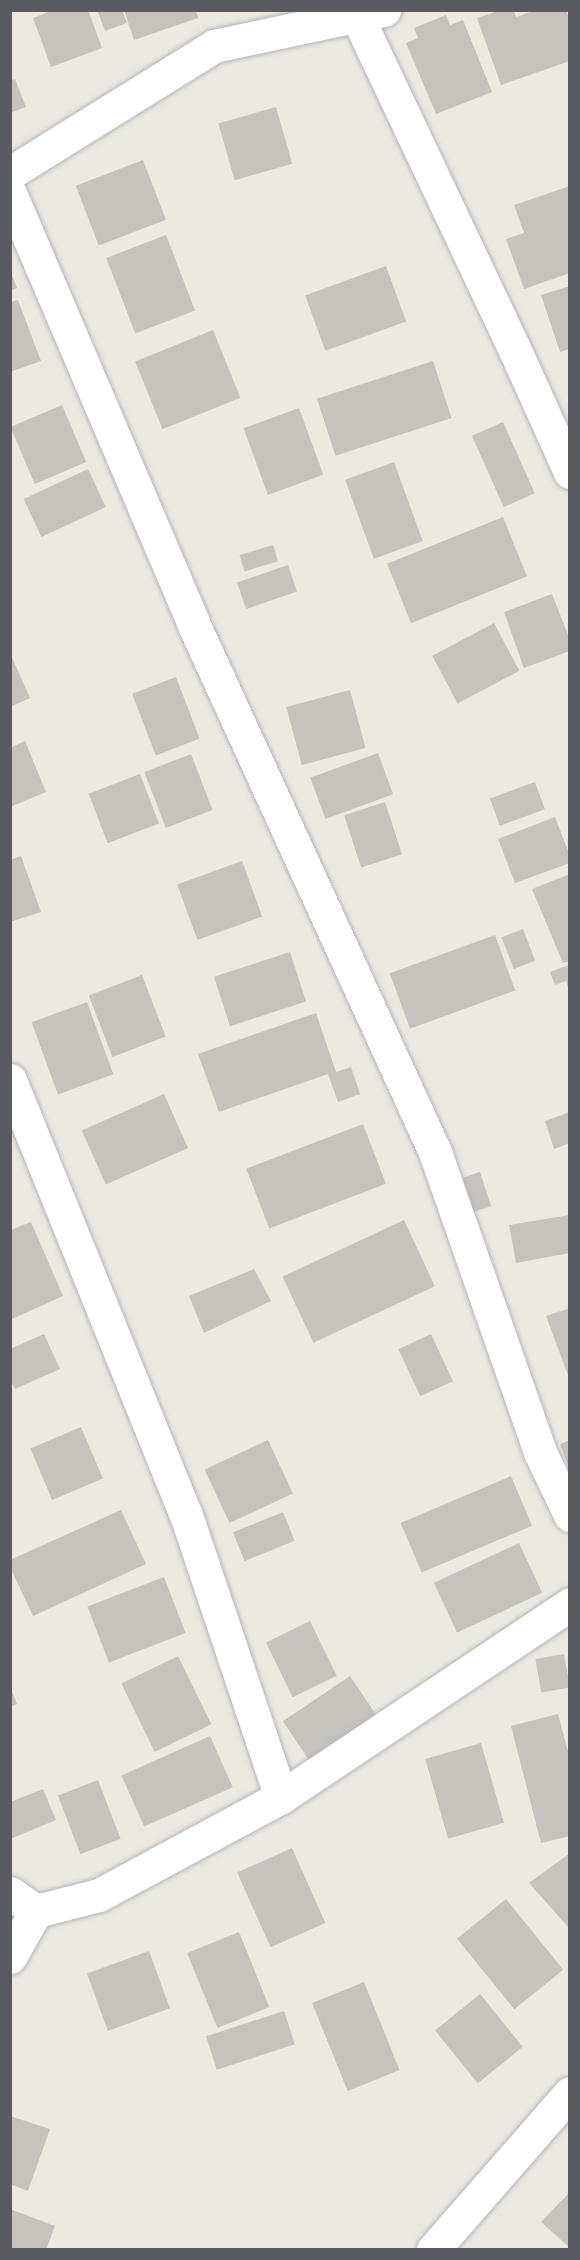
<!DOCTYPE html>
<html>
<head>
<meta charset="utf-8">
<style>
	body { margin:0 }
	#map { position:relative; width:580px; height:2260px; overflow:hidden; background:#ebe9e0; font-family:"Archivo Narrow",sans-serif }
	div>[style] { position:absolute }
	.building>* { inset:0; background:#c6c3be; transform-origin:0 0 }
	.roads { filter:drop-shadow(0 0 2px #b3b5ba) drop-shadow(0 0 2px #b3b5ba) }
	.street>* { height:33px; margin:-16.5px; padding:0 16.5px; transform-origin:16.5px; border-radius:16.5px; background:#fff }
	.secondary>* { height:33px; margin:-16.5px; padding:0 16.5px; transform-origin:16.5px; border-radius:16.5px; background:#fff }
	span { translate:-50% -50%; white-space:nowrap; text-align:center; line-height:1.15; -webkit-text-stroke:4.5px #fff; paint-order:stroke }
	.frame { position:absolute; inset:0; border:12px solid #595b60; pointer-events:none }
</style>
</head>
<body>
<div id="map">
	<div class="building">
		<i style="clip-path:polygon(54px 10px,88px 10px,102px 48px,51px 67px,33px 18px)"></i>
		<i style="clip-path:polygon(97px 10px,122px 10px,127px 23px,105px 31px)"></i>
		<i style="clip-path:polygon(124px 10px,196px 10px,198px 18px,134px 40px)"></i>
		<i style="clip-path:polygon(501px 10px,514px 10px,516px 17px,536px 10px,566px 10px,570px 21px,570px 61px,501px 85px,477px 18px)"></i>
		<i style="clip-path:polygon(446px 15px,450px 25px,463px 20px,492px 92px,436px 114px,406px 43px,418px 38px,414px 28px)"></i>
		<i style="clip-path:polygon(15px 79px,26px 107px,10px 113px,10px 81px)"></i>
		<i style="left:276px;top:107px;width:59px;height:60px;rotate:74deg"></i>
		<i style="left:143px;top:160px;width:64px;height:72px;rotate:69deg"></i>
		<i style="clip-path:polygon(570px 186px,570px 273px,524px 289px,506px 239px,524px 233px,514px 205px)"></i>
		<i style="left:166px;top:235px;width:81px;height:64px;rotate:69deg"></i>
		<i style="left:386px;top:266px;width:59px;height:86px;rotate:70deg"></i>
		<i style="clip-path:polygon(10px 270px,17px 288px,10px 291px)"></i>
		<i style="clip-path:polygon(570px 286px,570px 349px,560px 352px,541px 295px)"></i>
		<i style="clip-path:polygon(18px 300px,41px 361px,10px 372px,10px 302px)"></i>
		<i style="left:213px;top:330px;width:73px;height:84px;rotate:68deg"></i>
		<i style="left:433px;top:361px;width:60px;height:122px;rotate:72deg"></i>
		<i style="left:62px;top:405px;width:62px;height:56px;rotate:67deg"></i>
		<i style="left:299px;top:408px;width:71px;height:59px;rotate:70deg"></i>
		<i style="left:503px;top:422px;width:78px;height:34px;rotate:66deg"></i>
		<i style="left:394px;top:462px;width:84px;height:52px;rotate:70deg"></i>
		<i style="left:88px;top:469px;width:42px;height:71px;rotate:65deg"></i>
		<i style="left:503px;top:517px;width:64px;height:125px;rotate:68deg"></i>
		<i style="left:273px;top:545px;width:17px;height:35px;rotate:73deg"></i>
		<i style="left:288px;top:565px;width:28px;height:54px;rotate:71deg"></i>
		<i style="clip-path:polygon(552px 594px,570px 640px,570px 651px,524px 668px,504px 612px)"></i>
		<i style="left:494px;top:623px;width:54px;height:70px;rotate:62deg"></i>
		<i style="clip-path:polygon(10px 653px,30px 698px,10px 707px)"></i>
		<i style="left:176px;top:677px;width:66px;height:47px;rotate:69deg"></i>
		<i style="left:350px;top:690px;width:60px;height:66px;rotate:75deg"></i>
		<i style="clip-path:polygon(25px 741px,46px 792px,10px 807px,10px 748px)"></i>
		<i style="left:378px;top:753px;width:44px;height:72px;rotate:70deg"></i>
		<i style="left:191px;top:754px;width:60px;height:50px;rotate:69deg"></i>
		<i style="left:140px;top:774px;width:53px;height:55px;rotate:69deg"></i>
		<i style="left:535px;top:782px;width:29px;height:48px;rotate:70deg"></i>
		<i style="left:385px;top:802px;width:55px;height:43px;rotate:72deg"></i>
		<i style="clip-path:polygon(555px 817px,570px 856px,570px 863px,515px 883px,498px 839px)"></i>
		<i style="clip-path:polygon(21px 856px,41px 912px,10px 922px,10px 860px)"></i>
		<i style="left:242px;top:861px;width:59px;height:69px;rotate:70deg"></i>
		<i style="clip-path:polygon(570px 874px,570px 961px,563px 963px,532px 889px)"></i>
		<i style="left:523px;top:929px;width:34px;height:23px;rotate:69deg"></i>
		<i style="left:495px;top:935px;width:59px;height:112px;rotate:70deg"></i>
		<i style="left:290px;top:952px;width:52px;height:80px;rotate:72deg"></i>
		<i style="clip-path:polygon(569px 965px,570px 967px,569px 990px,566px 981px,555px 985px,550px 972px)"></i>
		<i style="left:142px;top:975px;width:66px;height:57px;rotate:69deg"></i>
		<i style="left:87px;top:1002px;width:77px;height:59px;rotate:70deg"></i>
		<i style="clip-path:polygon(316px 1013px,336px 1072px,351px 1067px,360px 1094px,338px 1102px,328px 1074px,219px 1112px,198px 1054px)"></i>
		<i style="left:164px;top:1094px;width:59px;height:90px;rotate:66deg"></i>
		<i style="clip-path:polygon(570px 1112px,570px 1143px,554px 1149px,545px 1121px)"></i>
		<i style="left:363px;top:1124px;width:64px;height:125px;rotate:69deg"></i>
		<i style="left:480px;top:1172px;width:36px;height:25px;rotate:72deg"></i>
		<i style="clip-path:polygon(570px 1215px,570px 1253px,516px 1263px,509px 1225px)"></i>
		<i style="left:404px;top:1220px;width:73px;height:134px;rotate:65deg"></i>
		<i style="clip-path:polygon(31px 1222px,63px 1296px,10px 1320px,10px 1230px)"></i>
		<i style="clip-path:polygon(254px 1269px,271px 1301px,204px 1333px,189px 1296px)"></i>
		<i style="clip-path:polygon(570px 1308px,570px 1378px,569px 1378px,546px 1316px)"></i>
		<i style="clip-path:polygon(44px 1334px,60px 1369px,15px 1389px,10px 1380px,10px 1349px)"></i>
		<i style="left:431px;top:1334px;width:52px;height:36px;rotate:65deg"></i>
		<i style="left:81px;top:1427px;width:56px;height:55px;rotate:67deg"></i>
		<i style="left:268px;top:1440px;width:59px;height:70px;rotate:65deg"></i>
		<i style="clip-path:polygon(570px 1440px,570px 1468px,569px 1468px,560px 1444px)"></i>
		<i style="left:511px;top:1476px;width:54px;height:120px;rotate:67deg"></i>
		<i style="clip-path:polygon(121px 1510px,146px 1564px,33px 1616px,10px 1567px,10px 1560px)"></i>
		<i style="left:283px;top:1512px;width:31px;height:54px;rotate:68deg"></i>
		<i style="left:519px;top:1543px;width:55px;height:94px;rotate:65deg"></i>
		<i style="left:164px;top:1577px;width:60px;height:82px;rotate:69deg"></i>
		<i style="left:310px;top:1621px;width:61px;height:49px;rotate:64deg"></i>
		<i style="left:564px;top:1654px;width:34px;height:29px;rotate:80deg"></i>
		<i style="left:178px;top:1656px;width:76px;height:63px;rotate:64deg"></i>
		<i style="left:350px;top:1676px;width:47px;height:81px;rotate:56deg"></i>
		<i style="clip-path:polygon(10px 1687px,17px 1704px,10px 1707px)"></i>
		<i style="clip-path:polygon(558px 1714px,570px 1759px,570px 1836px,541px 1843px,511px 1726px)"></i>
		<i style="left:210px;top:1736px;width:56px;height:97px;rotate:66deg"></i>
		<i style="left:481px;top:1743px;width:83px;height:58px;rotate:74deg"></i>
		<i style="left:98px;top:1780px;width:63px;height:43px;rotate:69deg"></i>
		<i style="clip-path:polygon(43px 1789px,56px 1820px,10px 1839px,10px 1802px)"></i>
		<i style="left:292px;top:1848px;width:82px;height:60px;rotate:66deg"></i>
		<i style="clip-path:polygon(570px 1853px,570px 1929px,529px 1883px)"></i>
		<i style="left:506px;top:1899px;width:91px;height:63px;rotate:51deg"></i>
		<i style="left:239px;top:1932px;width:81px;height:56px;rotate:68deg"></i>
		<i style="left:149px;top:1951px;width:61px;height:66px;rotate:70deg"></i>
		<i style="left:364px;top:1982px;width:95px;height:56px;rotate:68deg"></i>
		<i style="left:480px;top:1994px;width:68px;height:58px;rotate:51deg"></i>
		<i style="left:284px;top:2011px;width:35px;height:82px;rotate:72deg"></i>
		<i style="clip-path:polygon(10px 2116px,50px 2129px,28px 2191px,10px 2184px)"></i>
		<i style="clip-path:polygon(570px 2192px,570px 2248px,541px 2222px)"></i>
		<i style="clip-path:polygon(10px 2209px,55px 2226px,46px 2250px,10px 2250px)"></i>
	</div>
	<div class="roads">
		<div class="street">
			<i style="left:357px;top:16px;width:367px;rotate:64.7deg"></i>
			<i style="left:514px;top:348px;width:136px;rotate:65.7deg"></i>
			<i style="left:10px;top:193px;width:467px;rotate:66.9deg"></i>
			<i style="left:193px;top:623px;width:582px;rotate:65.42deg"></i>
			<i style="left:435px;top:1152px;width:318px;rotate:70.7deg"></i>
			<i style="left:540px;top:1452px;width:70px;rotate:64.5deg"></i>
			<i style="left:10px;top:1080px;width:469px;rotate:68deg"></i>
			<i style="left:186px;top:1515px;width:298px;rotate:71.4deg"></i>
			<i style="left:10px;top:1893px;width:32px;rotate:35deg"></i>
			<i style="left:36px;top:1911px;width:65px;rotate:-14.3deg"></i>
			<i style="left:99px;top:1895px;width:207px;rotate:-28.3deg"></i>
			<i style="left:281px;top:1797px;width:348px;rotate:-33.7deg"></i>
			<i style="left:10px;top:1957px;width:53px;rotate:-60.5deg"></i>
			<i style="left:433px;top:2250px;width:208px;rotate:-48.9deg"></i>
		</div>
		<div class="secondary">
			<i style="left:10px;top:173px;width:240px;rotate:-31.9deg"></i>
			<i style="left:214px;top:46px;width:174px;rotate:-12deg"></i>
		</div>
	</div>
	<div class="frame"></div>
</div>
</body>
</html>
